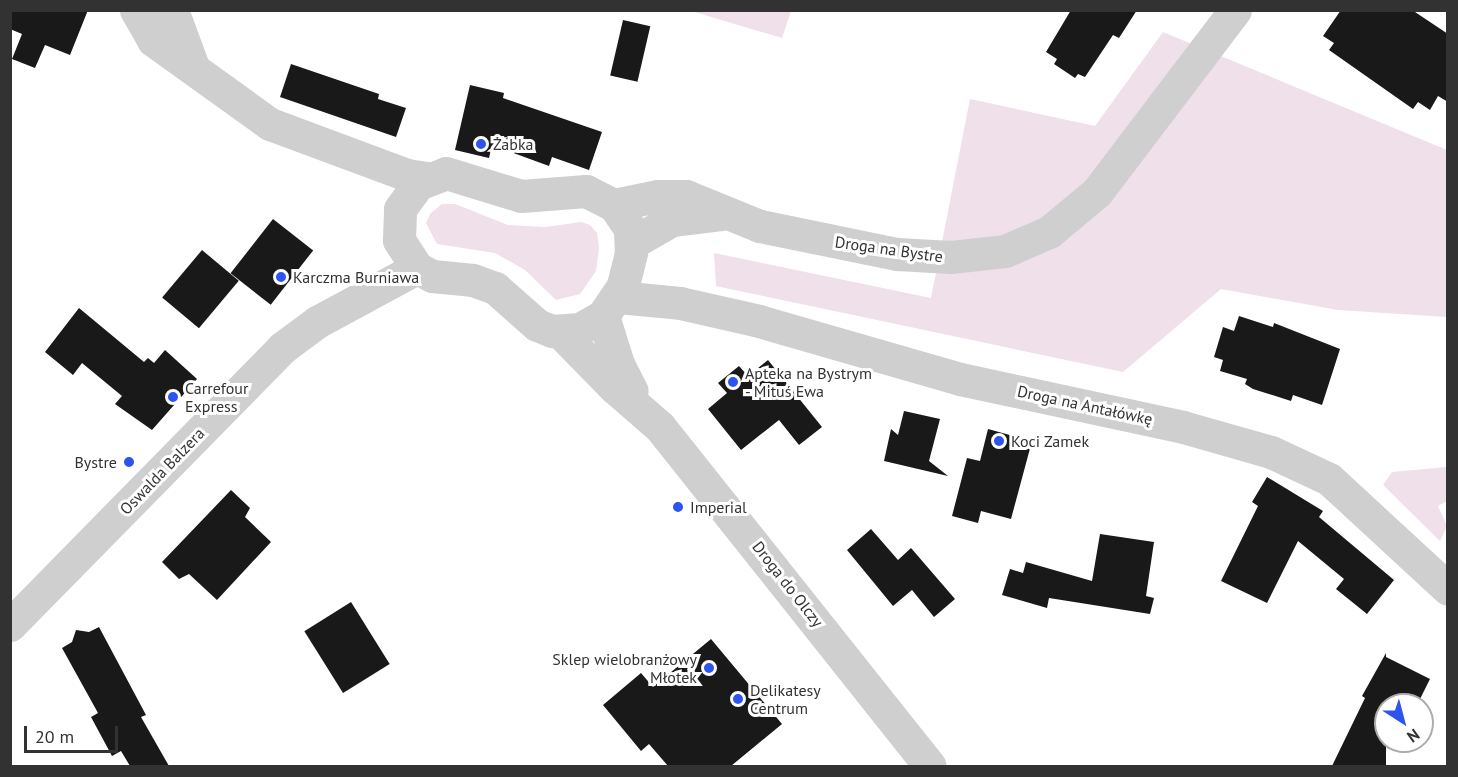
<!DOCTYPE html>
<html>
<head>
<meta charset="utf-8">
<style>
	body { margin:0 }
	#map { position:relative; width:1458px; height:777px; overflow:hidden; background:#fff; font-family:"PT Sans",sans-serif }
	div>[style] { position:absolute }
	.green>* { inset:0; background:#efe0ea }
	.building>* { inset:0; background:#191919; transform-origin:0 0 }
	.minor>* { height:33px; margin:-16.5px; padding:0 16.5px; transform-origin:16.5px; border-radius:16.5px; background:#cfcfcf }
	.dots>* { width:16px; height:16px; translate:-50% -50%; box-sizing:border-box; border:3px solid #fff; border-radius:50% }
	span { translate:-50% -50%; white-space:nowrap; text-align:center; line-height:1.15; -webkit-text-stroke:6px #fff; paint-order:stroke }
	.poi-label { font-size:16px; color:#323232 }
	.left { translate:0 -50%; text-align:left }
	.right { translate:-100% -50%; text-align:right }
	.street-label { font-size:16px; color:#323232 }
	.frame { position:absolute; inset:0; border:12px solid #323232; pointer-events:none }
	.north { position:absolute; left:1374px; top:693px; width:60px; height:60px; box-sizing:border-box; background:#fff; border:2px solid #adadad; border-radius:50%; rotate:144deg; font-size:16px; font-weight:700; line-height:24px; text-align:center; color:#323232 }
	.north::after { content:''; display:block; margin:auto; width:21px; height:27px; background:#2e54f0; clip-path:polygon(50% 0,100% 100%,50% 72%,0 100%) }
	.scale { position:absolute; left:24px; top:726px; width:94px; height:27px; box-sizing:border-box; border:3px solid #323232; border-top:0; padding-left:8px; font-size:18px; line-height:21px; white-space:nowrap; color:#323232; -webkit-text-stroke:4px #fff; paint-order:stroke }
</style>
</head>
<body>
<div id="map">
	<div class="green">
		<i style="clip-path:polygon(691px 11px,791px 10px,791px 11px,782px 38px)"></i>
		<i style="clip-path:polygon(1163px 32px,1447px 150px,1447px 317px,1338px 310px,1221px 289px,1123px 372px,716px 286px,714px 253px,931px 298px,970px 99px,1095px 126px)"></i>
		<i style="clip-path:polygon(442px 204px,455px 204px,508px 225px,545px 227px,581px 222px,590px 225px,597px 233px,599px 248px,596px 271px,580px 294px,556px 300px,525px 270px,495px 253px,437px 244px,426px 223px,430px 214px)"></i>
		<i style="clip-path:polygon(1447px 467px,1447px 501px,1438px 506px,1447px 526px,1440px 541px,1383px 485px,1392px 472px)"></i>
	</div>
	<div class="building">
		<i style="clip-path:polygon(10px 10px,88px 10px,70px 55px,45px 45px,35px 68px,12px 59px,22px 34px,10px 29px)"></i>
		<i style="clip-path:polygon(1071px 10px,1137px 10px,1119px 38px,1113px 35px,1085px 77px,1078px 74px,1075px 78px,1054px 64px,1057px 59px,1046px 52px)"></i>
		<i style="clip-path:polygon(1341px 10px,1412px 10px,1448px 34px,1448px 102px,1438px 96px,1430px 110px,1418px 102px,1413px 109px,1329px 50px,1334px 43px,1323px 36px)"></i>
		<i style="left:623px;top:20px;width:28px;height:57px;rotate:13deg"></i>
		<i style="clip-path:polygon(291px 64px,379px 94px,378px 99px,406px 108px,396px 137px,280px 97px)"></i>
		<i style="clip-path:polygon(470px 85px,504px 93px,503px 98px,602px 132px,589px 170px,552px 157px,549px 166px,492px 145px,489px 158px,455px 150px)"></i>
		<i style="left:273px;top:219px;width:51px;height:69px;rotate:38deg"></i>
		<i style="left:202px;top:250px;width:48px;height:62px;rotate:40deg"></i>
		<i style="clip-path:polygon(79px 308px,144px 362px,148px 358px,154px 363px,165px 350px,197px 379px,152px 430px,115px 404px,122px 396px,82px 363px,73px 375px,45px 352px)"></i>
		<i style="clip-path:polygon(1239px 316px,1273px 327px,1274px 323px,1340px 349px,1322px 405px,1293px 395px,1291px 401px,1253px 389px,1245px 384px,1247px 379px,1220px 371px,1223px 360px,1214px 357px,1223px 327px,1234px 331px)"></i>
		<i style="clip-path:polygon(768px 360px,822px 427px,799px 445px,779px 420px,741px 450px,708px 409px,727px 393px,718px 383px,739px 366px,748px 376px)"></i>
		<i style="clip-path:polygon(904px 411px,940px 419px,929px 461px,948px 476px,884px 461px,891px 429px,898px 435px)"></i>
		<i style="clip-path:polygon(988px 429px,1032px 441px,1011px 519px,981px 511px,978px 523px,952px 516px,967px 458px,980px 461px)"></i>
		<i style="clip-path:polygon(1267px 477px,1323px 511px,1319px 517px,1394px 580px,1367px 614px,1336px 589px,1344px 579px,1298px 541px,1267px 603px,1221px 581px,1258px 506px,1252px 502px)"></i>
		<i style="clip-path:polygon(231px 490px,250px 508px,245px 517px,271px 542px,217px 600px,189px 574px,179px 579px,162px 562px)"></i>
		<i style="clip-path:polygon(871px 529px,898px 560px,911px 548px,955px 599px,934px 617px,912px 590px,893px 606px,847px 550px)"></i>
		<i style="clip-path:polygon(1100px 534px,1154px 542px,1146px 596px,1154px 598px,1150px 614px,1049px 598px,1047px 608px,1002px 595px,1010px 569px,1023px 573px,1026px 562px,1092px 581px)"></i>
		<i style="left:351px;top:602px;width:73px;height:55px;rotate:58deg"></i>
		<i style="clip-path:polygon(99px 627px,146px 715px,141px 717px,169px 766px,130px 766px,121px 751px,112px 756px,91px 717px,98px 713px,62px 648px,72px 642px,76px 630px,89px 632px)"></i>
		<i style="clip-path:polygon(711px 639px,782px 724px,731px 766px,668px 766px,649px 744px,641px 751px,603px 705px,641px 673px,653px 687px)"></i>
		<i style="clip-path:polygon(1386px 653px,1386px 657px,1430px 679px,1417px 705px,1386px 705px,1386px 766px,1332px 766px,1365px 698px,1362px 696px)"></i>
	</div>
	<div class="minor">
		<i style="left:136px;top:10px;width:34px;rotate:60deg"></i>
		<i style="left:153px;top:40px;width:144px;rotate:35.7deg"></i>
		<i style="left:270px;top:124px;width:146px;rotate:20.4deg"></i>
		<i style="left:407px;top:175px;width:20px;rotate:9deg"></i>
		<i style="left:172px;top:10px;width:61px;rotate:69.8deg"></i>
		<i style="left:446px;top:173px;width:78px;rotate:17deg"></i>
		<i style="left:521px;top:196px;width:65px;rotate:-4.4deg"></i>
		<i style="left:586px;top:191px;width:31px;rotate:27deg"></i>
		<i style="left:614px;top:205px;width:29px;rotate:56deg"></i>
		<i style="left:630px;top:229px;width:24px;rotate:88deg"></i>
		<i style="left:631px;top:253px;width:34px;rotate:104deg"></i>
		<i style="left:623px;top:286px;width:36px;rotate:124deg"></i>
		<i style="left:603px;top:316px;width:26px;rotate:151deg"></i>
		<i style="left:580px;top:329px;width:28px;rotate:176deg"></i>
		<i style="left:552px;top:331px;width:16px;rotate:-158deg"></i>
		<i style="left:537px;top:325px;width:56px;rotate:-138.6deg"></i>
		<i style="left:495px;top:288px;width:23px;rotate:-160deg"></i>
		<i style="left:473px;top:280px;width:41px;rotate:-174.4deg"></i>
		<i style="left:432px;top:276px;width:17px;rotate:-152deg"></i>
		<i style="left:417px;top:268px;width:33px;rotate:-123deg"></i>
		<i style="left:399px;top:240px;width:31px;rotate:-88deg"></i>
		<i style="left:400px;top:209px;width:31px;rotate:-54deg"></i>
		<i style="left:418px;top:184px;width:30px;rotate:-21deg"></i>
		<i style="left:614px;top:205px;width:45px;rotate:-11.6deg"></i>
		<i style="left:658px;top:196px;width:28px"></i>
		<i style="left:686px;top:196px;width:80px;rotate:22.1deg"></i>
		<i style="left:760px;top:226px;width:140px;rotate:11.6deg"></i>
		<i style="left:897px;top:254px;width:54px;rotate:3.2deg"></i>
		<i style="left:951px;top:257px;width:54px;rotate:-6.3deg"></i>
		<i style="left:1005px;top:251px;width:48px;rotate:-23.4deg"></i>
		<i style="left:1049px;top:232px;width:62px;rotate:-39.8deg"></i>
		<i style="left:1097px;top:192px;width:228px;rotate:-52.8deg"></i>
		<i style="left:632px;top:243px;width:46px;rotate:-29.9deg"></i>
		<i style="left:672px;top:220px;width:49px;rotate:-7deg"></i>
		<i style="left:618px;top:297px;width:62px;rotate:5.5deg"></i>
		<i style="left:680px;top:303px;width:81px;rotate:12.8deg"></i>
		<i style="left:759px;top:321px;width:209px;rotate:16.1deg"></i>
		<i style="left:960px;top:379px;width:228px;rotate:12.1deg"></i>
		<i style="left:1183px;top:427px;width:91px;rotate:15.9deg"></i>
		<i style="left:1271px;top:452px;width:64px;rotate:25deg"></i>
		<i style="left:1329px;top:479px;width:162px;rotate:42.7deg"></i>
		<i style="left:603px;top:316px;width:50px;rotate:72.6deg"></i>
		<i style="left:618px;top:364px;width:30px;rotate:63deg"></i>
		<i style="left:559px;top:331px;width:78px;rotate:45.5deg"></i>
		<i style="left:614px;top:387px;width:61px;rotate:41deg"></i>
		<i style="left:660px;top:427px;width:433px;rotate:51.5deg"></i>
		<i style="left:10px;top:625px;width:388px;rotate:-45.5deg"></i>
		<i style="left:282px;top:348px;width:44px;rotate:-36.6deg"></i>
		<i style="left:317px;top:322px;width:114px;rotate:-28.4deg"></i>
	</div>
	<div class="dots">
		<i style="left:481px;top:144px;background:#2e54f0"></i>
		<i style="left:281px;top:277px;background:#2e54f0"></i>
		<i style="left:733px;top:382px;background:#2e54f0"></i>
		<i style="left:173px;top:397px;background:#2e54f0"></i>
		<i style="left:999px;top:441px;background:#2e54f0"></i>
		<i style="left:129px;top:462px;background:#2e54f0"></i>
		<i style="left:678px;top:507px;background:#2e54f0"></i>
		<i style="left:709px;top:668px;background:#2e54f0"></i>
		<i style="left:738px;top:699px;background:#2e54f0"></i>
	</div>
	<div class="poi-label">
		<span class="left" style="left:493px;top:144px">Żabka</span>
		<span class="left" style="left:293px;top:277px">Karczma Burniawa</span>
		<span class="left" style="left:745px;top:382px">Apteka na Bystrym<br>- Mituś Ewa</span>
		<span class="left" style="left:185px;top:397px">Carrefour<br>Express</span>
		<span class="left" style="left:1011px;top:441px">Koci Zamek</span>
		<span class="right" style="left:117px;top:462px">Bystre</span>
		<span class="left" style="left:690px;top:507px">Imperial</span>
		<span class="right" style="left:697px;top:668px">Sklep wielobranżowy<br>Młotek</span>
		<span class="left" style="left:750px;top:699px">Delikatesy<br>Centrum</span>
	</div>
	<div class="street-label">
		<span style="left:889px;top:249px;rotate:8deg">Droga na Bystre</span>
		<span style="left:1085px;top:405px;rotate:12deg">Droga na Antałówkę</span>
		<span style="left:162px;top:471px;rotate:-46deg">Oswalda Balzera</span>
		<span style="left:788px;top:584px;rotate:52deg">Droga do Olczy</span>
	</div>
	<div class="frame"></div>
	<div class="north">N</div>
	<div class="scale">20 m</div>
</div>
</body>
</html>
